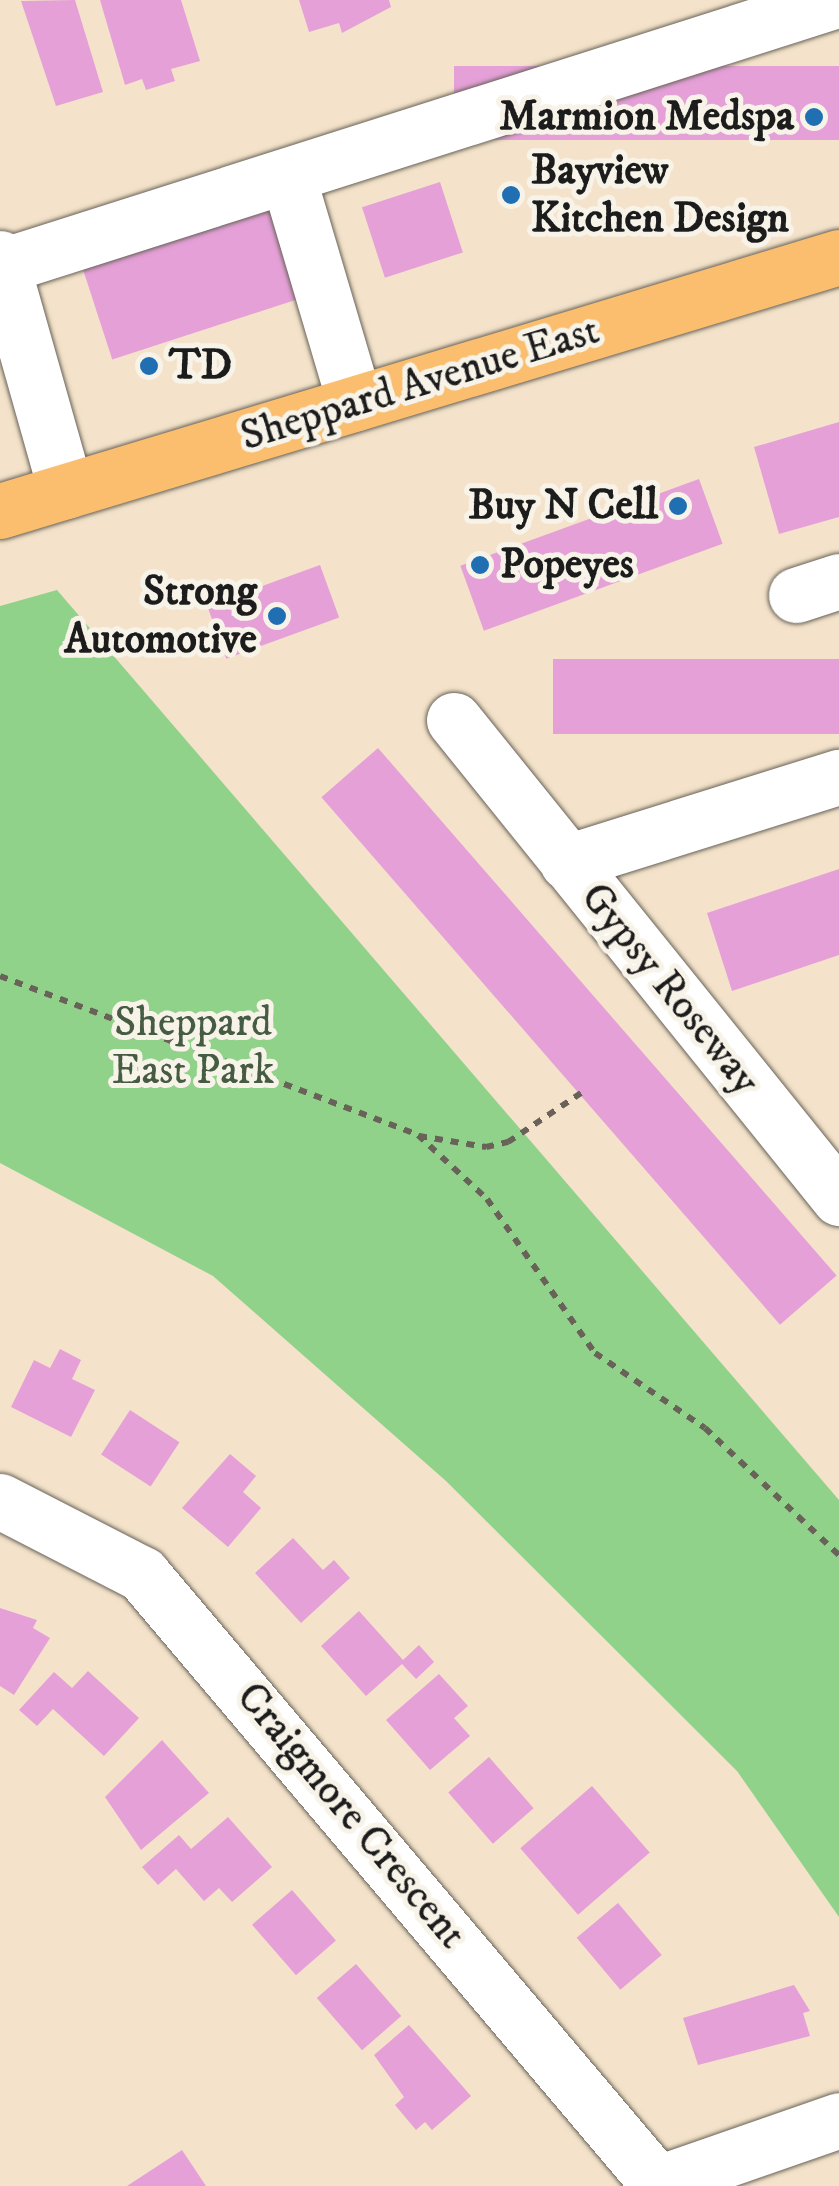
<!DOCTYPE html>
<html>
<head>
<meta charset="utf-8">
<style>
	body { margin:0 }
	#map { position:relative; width:839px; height:2186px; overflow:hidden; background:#f4e3ca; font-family:"IM FELL DW Pica",serif }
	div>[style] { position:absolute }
	.green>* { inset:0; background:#91d28a }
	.building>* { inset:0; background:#e5a0d8; transform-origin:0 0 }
	.path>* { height:6px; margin-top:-3px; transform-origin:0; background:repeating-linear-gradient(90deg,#686259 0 8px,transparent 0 16px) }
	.roads { filter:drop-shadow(0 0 2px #686259) drop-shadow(0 0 2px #686259) }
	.minor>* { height:55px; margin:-27.5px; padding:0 27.5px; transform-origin:27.5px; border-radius:27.5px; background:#fff }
	.major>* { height:55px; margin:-27.5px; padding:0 27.5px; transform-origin:27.5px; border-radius:27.5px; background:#fabe6e }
	.dots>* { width:28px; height:28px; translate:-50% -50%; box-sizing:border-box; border:5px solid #f7f3e8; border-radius:50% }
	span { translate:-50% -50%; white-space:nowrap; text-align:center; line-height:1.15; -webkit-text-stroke:10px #f7f3e8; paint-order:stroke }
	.poi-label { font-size:42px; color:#1c1c1c; font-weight:700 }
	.right { translate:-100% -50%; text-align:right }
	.left { translate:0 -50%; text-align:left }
	.street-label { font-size:42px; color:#1c1c1c }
	.park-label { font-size:42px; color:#455c42 }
</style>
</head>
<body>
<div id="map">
	<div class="green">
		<i style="clip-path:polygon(57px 590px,839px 1500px,839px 1917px,737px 1771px,446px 1481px,213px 1276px,0 1163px,0 606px)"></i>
	</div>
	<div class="building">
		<i style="clip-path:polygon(75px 0,103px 92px,56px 106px,21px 1px)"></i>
		<i style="clip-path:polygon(100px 0,181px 0,200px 61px,171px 69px,175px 81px,146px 90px,142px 79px,125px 85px)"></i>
		<i style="clip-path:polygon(299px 0,389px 0,391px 7px,342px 33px,339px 23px,309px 32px)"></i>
		<i style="left:839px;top:66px;width:74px;height:385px;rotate:90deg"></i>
		<i style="left:440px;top:182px;width:74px;height:82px;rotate:72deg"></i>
		<i style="left:270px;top:201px;width:102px;height:199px;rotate:72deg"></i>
		<i style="clip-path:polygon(839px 422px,839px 517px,779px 534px,754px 447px)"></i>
		<i style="left:699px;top:479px;width:69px;height:254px;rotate:70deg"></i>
		<i style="left:320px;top:565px;width:56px;height:120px;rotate:70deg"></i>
		<i style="left:839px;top:659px;width:75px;height:286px;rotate:90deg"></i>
		<i style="left:378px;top:748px;width:699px;height:75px;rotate:49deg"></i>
		<i style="clip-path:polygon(839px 869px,839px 955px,732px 991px,707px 913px)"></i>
		<i style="clip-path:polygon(60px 1349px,81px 1360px,72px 1379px,95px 1390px,71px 1437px,11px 1407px,34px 1360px,50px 1368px)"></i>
		<i style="left:130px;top:1410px;width:59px;height:53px;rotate:33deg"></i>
		<i style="clip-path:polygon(230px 1454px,256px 1476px,243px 1492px,261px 1508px,228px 1547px,182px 1508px)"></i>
		<i style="clip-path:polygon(293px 1538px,323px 1570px,334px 1560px,350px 1578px,301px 1623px,255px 1573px)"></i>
		<i style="clip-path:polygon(0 1608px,37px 1620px,33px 1628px,50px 1638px,14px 1695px,0 1686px)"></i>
		<i style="clip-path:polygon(359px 1611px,403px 1660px,419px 1645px,434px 1662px,416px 1679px,402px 1664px,366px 1696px,321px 1646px)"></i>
		<i style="clip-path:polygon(88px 1671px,139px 1718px,104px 1756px,53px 1709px,37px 1726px,19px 1710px,54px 1672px,72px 1688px)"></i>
		<i style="clip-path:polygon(439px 1674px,468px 1706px,454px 1718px,470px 1736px,430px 1770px,386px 1720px)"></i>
		<i style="clip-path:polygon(162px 1740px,209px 1793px,141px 1850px,105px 1797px)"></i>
		<i style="left:489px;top:1757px;width:68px;height:54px;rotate:49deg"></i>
		<i style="left:592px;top:1786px;width:88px;height:95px;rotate:49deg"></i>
		<i style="clip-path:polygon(228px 1817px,272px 1867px,232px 1902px,219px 1888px,204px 1901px,176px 1869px,158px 1885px,142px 1867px,179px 1835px,191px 1849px)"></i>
		<i style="left:292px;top:1890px;width:67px;height:53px;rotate:49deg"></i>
		<i style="left:618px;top:1903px;width:68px;height:54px;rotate:50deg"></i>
		<i style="left:356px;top:1964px;width:69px;height:52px;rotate:49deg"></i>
		<i style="clip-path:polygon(794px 1985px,810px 2011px,803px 2013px,810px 2036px,698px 2065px,683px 2018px)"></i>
		<i style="clip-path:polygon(409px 2025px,471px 2096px,432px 2130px,425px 2122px,416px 2130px,395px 2105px,404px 2097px,374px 2055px)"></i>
		<i style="clip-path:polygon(182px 2150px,206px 2186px,127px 2186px)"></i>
	</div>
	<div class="path">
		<i style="left:0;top:976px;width:447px;rotate:20.8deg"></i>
		<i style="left:418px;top:1135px;width:94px;rotate:42.8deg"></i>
		<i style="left:487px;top:1199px;width:188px;rotate:55deg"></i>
		<i style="left:595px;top:1353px;width:133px;rotate:34.3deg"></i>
		<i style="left:705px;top:1428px;width:185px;rotate:43.5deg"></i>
		<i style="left:419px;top:1136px;width:68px;rotate:9.3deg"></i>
		<i style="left:486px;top:1147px;width:23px;rotate:-13deg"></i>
		<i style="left:508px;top:1142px;width:88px;rotate:-33.9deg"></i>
	</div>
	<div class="roads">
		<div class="minor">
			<i style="left:288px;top:177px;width:236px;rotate:73.5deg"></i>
			<i style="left:0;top:258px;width:242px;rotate:74.2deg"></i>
			<i style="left:2px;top:266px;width:876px;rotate:-17.67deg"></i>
			<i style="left:796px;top:595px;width:45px;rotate:-18deg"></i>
			<i style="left:454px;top:720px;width:614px;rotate:51.15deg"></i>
			<i style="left:567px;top:862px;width:285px;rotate:-17.4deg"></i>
			<i style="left:0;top:1501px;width:160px;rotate:27.2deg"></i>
			<i style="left:142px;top:1574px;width:799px;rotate:49.77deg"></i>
			<i style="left:650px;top:2186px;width:200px;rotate:-19.2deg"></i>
		</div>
		<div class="major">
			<i style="left:0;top:511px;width:877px;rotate:-16.84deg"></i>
		</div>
	</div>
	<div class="dots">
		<i style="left:814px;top:117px;background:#1f6fb2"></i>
		<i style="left:511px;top:195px;background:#1f6fb2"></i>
		<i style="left:149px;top:366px;background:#1f6fb2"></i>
		<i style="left:678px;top:506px;background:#1f6fb2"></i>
		<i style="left:480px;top:565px;background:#1f6fb2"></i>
		<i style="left:277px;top:616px;background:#1f6fb2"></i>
	</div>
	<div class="poi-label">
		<span class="right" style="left:794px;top:117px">Marmion Medspa</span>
		<span class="left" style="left:531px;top:195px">Bayview<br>Kitchen Design</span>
		<span class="left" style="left:169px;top:366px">TD</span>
		<span class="right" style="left:658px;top:506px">Buy N Cell</span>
		<span class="left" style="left:500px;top:565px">Popeyes</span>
		<span class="right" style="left:257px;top:616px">Strong<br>Automotive</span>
	</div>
	<div class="street-label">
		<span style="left:420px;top:384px;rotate:-17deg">Sheppard Avenue East</span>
		<span style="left:670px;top:989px;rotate:51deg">Gypsy Roseway</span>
		<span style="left:351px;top:1816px;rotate:50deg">Craigmore Crescent</span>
	</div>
	<div class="park-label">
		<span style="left:193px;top:1047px">Sheppard<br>East Park</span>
	</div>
</div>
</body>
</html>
